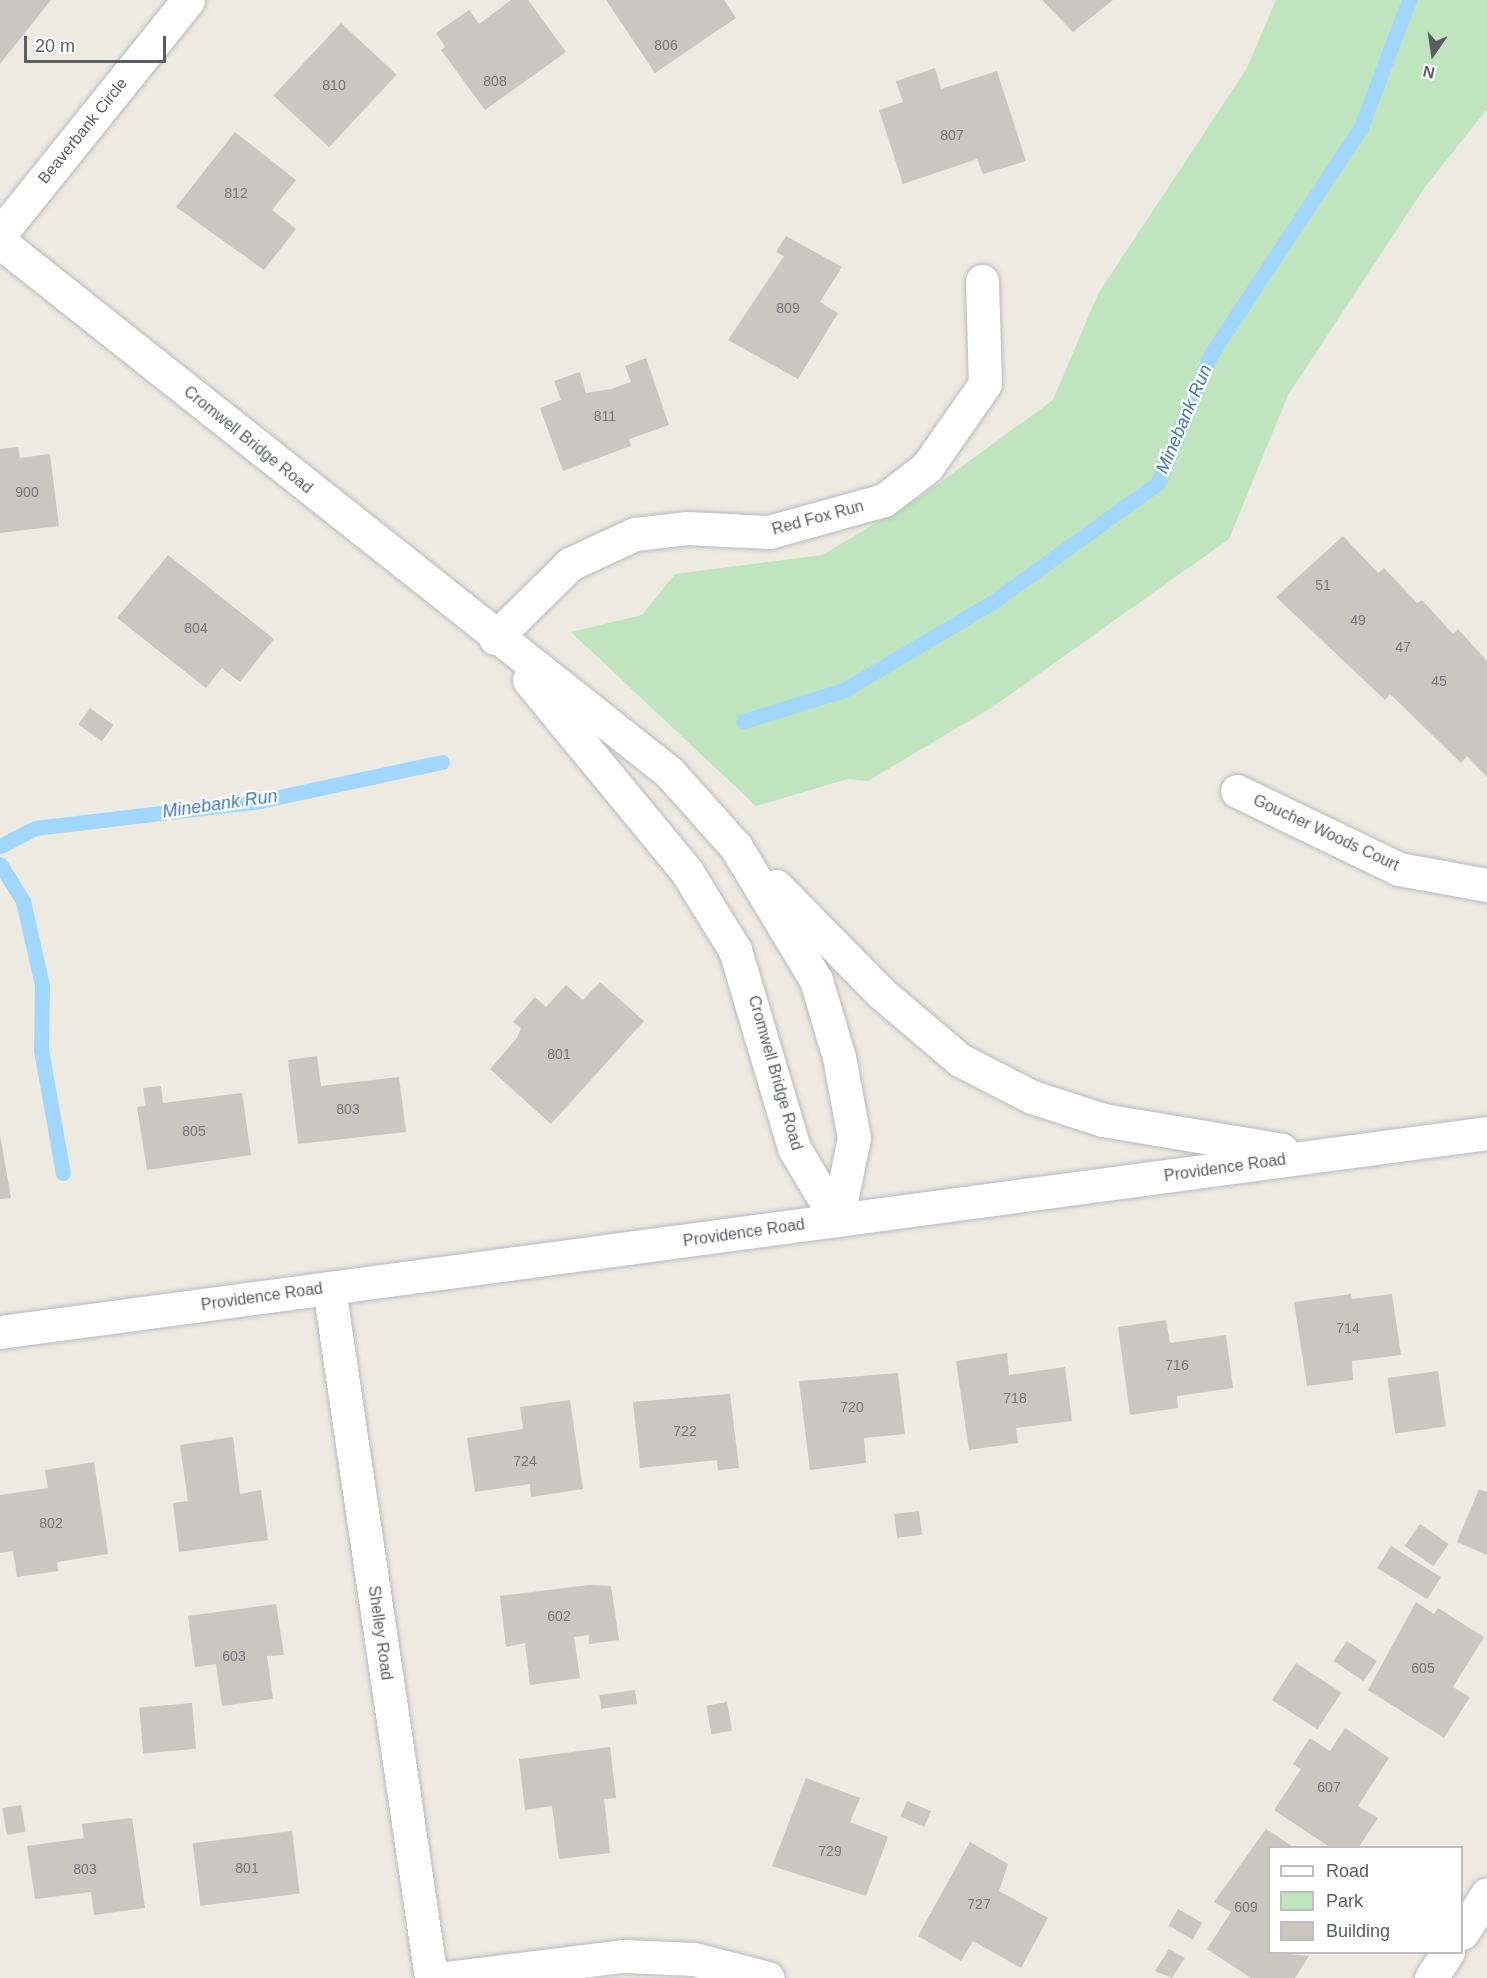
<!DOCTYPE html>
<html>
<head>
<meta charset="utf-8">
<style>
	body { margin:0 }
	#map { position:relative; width:1487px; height:1978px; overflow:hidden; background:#eceae1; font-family:Arial,sans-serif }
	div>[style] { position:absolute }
	.green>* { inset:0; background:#bfe4be }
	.stream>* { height:15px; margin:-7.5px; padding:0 7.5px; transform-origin:7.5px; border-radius:7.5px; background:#a1d7fd }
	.building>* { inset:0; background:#cac6c0; transform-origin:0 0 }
	.roads { filter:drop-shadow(0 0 2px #b7b9be) drop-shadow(0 0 2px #b7b9be) }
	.street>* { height:33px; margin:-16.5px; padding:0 16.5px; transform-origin:16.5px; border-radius:16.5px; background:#fff }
	.secondary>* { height:33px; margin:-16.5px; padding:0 16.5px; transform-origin:16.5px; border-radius:16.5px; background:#fff }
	span { translate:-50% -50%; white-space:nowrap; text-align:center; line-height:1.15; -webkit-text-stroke:4.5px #fff; paint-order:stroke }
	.number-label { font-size:14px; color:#76777a }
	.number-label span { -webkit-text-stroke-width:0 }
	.street-label { font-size:16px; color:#5a5d62 }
	.water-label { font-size:18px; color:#4078ae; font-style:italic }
	.legend { position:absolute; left:1268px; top:1846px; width:195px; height:108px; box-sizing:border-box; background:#fff; border:2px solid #bdbec0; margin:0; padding:8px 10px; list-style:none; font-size:18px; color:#5a5d62 }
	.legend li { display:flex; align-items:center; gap:12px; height:30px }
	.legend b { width:30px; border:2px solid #bdbec0 }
	.north { position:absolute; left:1403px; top:24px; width:60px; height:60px; -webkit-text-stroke:4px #fff; paint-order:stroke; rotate:193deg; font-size:16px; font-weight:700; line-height:24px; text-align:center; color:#5a5d62 }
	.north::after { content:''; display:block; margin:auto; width:21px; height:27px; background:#5a5d62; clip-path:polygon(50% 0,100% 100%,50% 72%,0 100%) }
	.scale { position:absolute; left:24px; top:36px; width:142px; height:27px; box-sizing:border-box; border:3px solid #5a5d62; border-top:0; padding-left:8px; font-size:18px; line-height:21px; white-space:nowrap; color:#5a5d62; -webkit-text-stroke:4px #fff; paint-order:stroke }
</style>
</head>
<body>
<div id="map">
	<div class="green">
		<i style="clip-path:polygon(1276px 0,1487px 0,1487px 109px,1425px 187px,1288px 395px,1229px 539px,994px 706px,868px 781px,848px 779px,756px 806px,571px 632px,642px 615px,675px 574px,822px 555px,920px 497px,1053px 400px,1098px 294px,1247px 68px)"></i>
	</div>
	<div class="stream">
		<i style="left:744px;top:721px;width:105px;rotate:-17.2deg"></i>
		<i style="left:844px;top:690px;width:171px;rotate:-30.6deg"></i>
		<i style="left:991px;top:603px;width:206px;rotate:-35.7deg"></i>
		<i style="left:1158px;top:483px;width:139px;rotate:-67.7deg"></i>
		<i style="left:1211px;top:354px;width:272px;rotate:-56.5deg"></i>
		<i style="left:1361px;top:127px;width:136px;rotate:-69.3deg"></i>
		<i style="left:0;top:846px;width:39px;rotate:-27deg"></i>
		<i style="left:35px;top:828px;width:227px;rotate:-6.8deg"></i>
		<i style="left:260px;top:801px;width:186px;rotate:-12.1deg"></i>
		<i style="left:0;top:864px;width:44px;rotate:58.1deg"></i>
		<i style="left:23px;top:901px;width:86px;rotate:77.3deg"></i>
		<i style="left:42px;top:985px;width:65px;rotate:90.9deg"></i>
		<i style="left:41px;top:1050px;width:125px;rotate:79.9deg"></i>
	</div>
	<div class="building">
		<i style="clip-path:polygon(0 0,51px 0,0 64px)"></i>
		<i style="clip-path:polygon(511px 0,528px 0,566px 52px,485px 110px,441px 50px,445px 47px,436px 33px,469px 10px,479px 24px)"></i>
		<i style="clip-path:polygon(606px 0,724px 0,736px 18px,655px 73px)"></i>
		<i style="clip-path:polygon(1042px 0,1113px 0,1073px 32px)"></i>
		<i style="left:341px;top:23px;width:76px;height:99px;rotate:43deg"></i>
		<i style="clip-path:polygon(935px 68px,941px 89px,997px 71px,1026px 161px,983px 174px,977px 159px,903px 184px,879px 110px,903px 102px,896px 81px)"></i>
		<i style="clip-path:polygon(235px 132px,296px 180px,272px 210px,296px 229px,264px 270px,176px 207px)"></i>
		<i style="clip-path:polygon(786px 236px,842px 267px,820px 302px,838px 313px,798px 379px,728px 340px,784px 256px,776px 252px)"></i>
		<i style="clip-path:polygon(646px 358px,669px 425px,629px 439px,631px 446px,563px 471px,540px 408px,561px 400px,554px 381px,580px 372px,586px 393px,611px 389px,631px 382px,625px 366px)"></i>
		<i style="clip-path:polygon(18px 447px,20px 458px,50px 454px,59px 526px,0 533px,0 449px)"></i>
		<i style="clip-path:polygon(1343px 536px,1378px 573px,1384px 568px,1417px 603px,1422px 600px,1453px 634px,1458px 629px,1487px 661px,1487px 777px,1467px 756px,1461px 763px,1390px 694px,1385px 700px,1276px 597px)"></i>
		<i style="clip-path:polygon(168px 555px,274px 639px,240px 682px,222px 668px,206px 688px,117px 618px)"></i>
		<i style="left:90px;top:708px;width:29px;height:20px;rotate:36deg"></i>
		<i style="clip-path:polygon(600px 982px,644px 1021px,551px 1124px,490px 1069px,517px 1038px,521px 1028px,513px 1022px,535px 997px,546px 1007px,566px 985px,583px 1000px)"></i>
		<i style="clip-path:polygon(317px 1056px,321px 1086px,399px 1077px,406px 1132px,298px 1144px,288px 1060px)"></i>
		<i style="clip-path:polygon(161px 1086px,163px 1103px,242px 1093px,251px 1155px,147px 1170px,137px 1107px,146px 1106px,143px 1088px)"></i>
		<i style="clip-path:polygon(0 1135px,11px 1198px,0 1199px)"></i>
		<i style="clip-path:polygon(1351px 1294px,1352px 1299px,1392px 1294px,1401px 1355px,1352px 1361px,1353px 1380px,1307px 1386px,1294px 1302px)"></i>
		<i style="clip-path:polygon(1166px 1320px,1170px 1343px,1226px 1335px,1233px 1388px,1177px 1396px,1178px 1408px,1130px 1415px,1118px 1327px)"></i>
		<i style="clip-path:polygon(1007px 1353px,1009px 1375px,1065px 1367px,1072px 1421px,1016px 1428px,1018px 1443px,969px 1450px,956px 1361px)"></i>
		<i style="left:1438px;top:1371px;width:56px;height:51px;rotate:82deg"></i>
		<i style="clip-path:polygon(898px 1373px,905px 1434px,864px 1438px,866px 1463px,810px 1470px,799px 1381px)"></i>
		<i style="clip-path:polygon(730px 1394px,739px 1468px,718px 1470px,717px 1460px,640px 1468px,633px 1402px)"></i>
		<i style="clip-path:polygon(570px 1400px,583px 1489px,531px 1497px,530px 1484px,475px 1492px,467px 1438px,523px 1429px,520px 1407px)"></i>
		<i style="clip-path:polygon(233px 1437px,240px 1494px,261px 1490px,268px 1540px,179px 1552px,173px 1503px,188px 1501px,180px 1445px)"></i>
		<i style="clip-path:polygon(94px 1462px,108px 1554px,57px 1562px,58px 1571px,17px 1577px,13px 1551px,0 1553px,0 1495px,48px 1488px,45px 1470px)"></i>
		<i style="clip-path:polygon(1479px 1489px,1487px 1492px,1487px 1555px,1457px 1542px)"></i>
		<i style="left:919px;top:1511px;width:24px;height:25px;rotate:83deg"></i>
		<i style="left:1420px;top:1524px;width:35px;height:27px;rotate:35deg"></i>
		<i style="left:1391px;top:1546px;width:59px;height:26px;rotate:32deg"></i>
		<i style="clip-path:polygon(589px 1585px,611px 1586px,619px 1640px,589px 1644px,589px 1635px,574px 1637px,580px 1678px,530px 1685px,525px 1643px,506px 1647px,500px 1596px)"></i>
		<i style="clip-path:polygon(1416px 1602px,1434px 1614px,1438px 1608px,1484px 1637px,1453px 1687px,1470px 1697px,1444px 1738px,1368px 1690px)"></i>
		<i style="clip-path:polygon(276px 1604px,284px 1655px,267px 1656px,273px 1699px,222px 1706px,216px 1664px,195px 1667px,188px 1616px)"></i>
		<i style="left:1347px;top:1641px;width:36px;height:24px;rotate:34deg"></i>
		<i style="left:1296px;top:1663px;width:54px;height:44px;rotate:33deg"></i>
		<i style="left:635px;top:1690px;width:14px;height:36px;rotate:82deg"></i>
		<i style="left:727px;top:1702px;width:29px;height:21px;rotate:80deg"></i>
		<i style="left:192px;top:1703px;width:46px;height:53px;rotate:85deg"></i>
		<i style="clip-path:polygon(1345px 1728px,1389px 1758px,1358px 1806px,1378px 1818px,1358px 1848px,1331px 1848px,1274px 1810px,1301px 1769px,1293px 1764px,1310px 1738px,1330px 1751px)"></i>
		<i style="clip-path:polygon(610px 1747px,616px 1798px,604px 1799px,610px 1853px,559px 1859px,552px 1806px,525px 1810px,519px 1759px)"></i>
		<i style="clip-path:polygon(806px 1778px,860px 1798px,850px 1822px,888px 1837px,866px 1896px,772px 1866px)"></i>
		<i style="left:907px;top:1801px;width:26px;height:17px;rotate:23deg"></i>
		<i style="left:21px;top:1805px;width:27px;height:19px;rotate:80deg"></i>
		<i style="clip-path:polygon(132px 1818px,145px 1908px,94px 1915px,91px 1892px,35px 1899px,27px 1846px,84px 1838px,82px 1824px)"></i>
		<i style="clip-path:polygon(1266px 1829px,1295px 1848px,1270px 1848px,1270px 1952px,1309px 1956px,1295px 1978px,1251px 1978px,1207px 1949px,1231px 1912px,1214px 1902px)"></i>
		<i style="left:292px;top:1831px;width:63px;height:100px;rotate:83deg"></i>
		<i style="clip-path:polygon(970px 1842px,1008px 1864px,999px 1891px,1048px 1918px,1021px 1968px,973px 1941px,961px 1961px,918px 1936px)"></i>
		<i style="left:1178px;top:1909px;width:28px;height:19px;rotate:30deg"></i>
		<i style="clip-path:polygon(1169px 1949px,1185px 1958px,1172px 1978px,1155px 1971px)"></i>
	</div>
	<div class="roads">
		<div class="street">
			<i style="left:0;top:234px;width:300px;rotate:-51.2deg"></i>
			<i style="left:495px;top:638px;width:105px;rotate:-44.6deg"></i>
			<i style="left:570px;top:564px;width:72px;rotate:-24.8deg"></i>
			<i style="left:635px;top:534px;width:52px;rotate:-6.6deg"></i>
			<i style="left:687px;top:528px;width:82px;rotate:2.8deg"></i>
			<i style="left:769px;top:532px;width:119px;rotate:-15.5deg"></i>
			<i style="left:884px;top:500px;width:54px;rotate:-37.5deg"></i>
			<i style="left:927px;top:467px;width:101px;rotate:-55.1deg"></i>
			<i style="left:985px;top:384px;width:103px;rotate:-91.7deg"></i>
			<i style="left:1237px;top:791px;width:180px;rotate:25.7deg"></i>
			<i style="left:1399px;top:869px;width:89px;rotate:10.3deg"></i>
			<i style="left:329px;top:1288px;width:697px;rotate:81.59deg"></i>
			<i style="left:1462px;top:1933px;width:46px;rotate:-57.3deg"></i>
			<i style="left:446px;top:1978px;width:178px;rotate:-7.1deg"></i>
			<i style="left:623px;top:1956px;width:71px;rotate:2.4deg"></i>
			<i style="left:694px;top:1959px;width:76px;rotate:14.4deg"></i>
			<i style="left:1431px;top:1978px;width:31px;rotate:-57deg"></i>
		</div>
		<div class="secondary">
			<i style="left:0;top:242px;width:853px;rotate:38.39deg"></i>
			<i style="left:669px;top:772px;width:101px;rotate:48.2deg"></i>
			<i style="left:736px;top:847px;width:155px;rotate:59deg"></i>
			<i style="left:816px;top:980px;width:80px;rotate:73.4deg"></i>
			<i style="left:839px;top:1057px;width:82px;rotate:79.5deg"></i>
			<i style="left:854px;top:1138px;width:84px;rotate:101.7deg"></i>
			<i style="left:529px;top:680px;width:249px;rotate:50.5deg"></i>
			<i style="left:687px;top:872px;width:92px;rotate:58.4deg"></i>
			<i style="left:735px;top:950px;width:207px;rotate:73.4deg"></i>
			<i style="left:794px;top:1148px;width:84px;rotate:59.2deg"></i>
			<i style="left:776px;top:886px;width:150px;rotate:45.5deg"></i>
			<i style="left:881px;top:993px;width:104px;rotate:40.3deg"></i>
			<i style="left:960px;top:1060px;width:81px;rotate:27.2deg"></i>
			<i style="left:1032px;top:1097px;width:75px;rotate:17.9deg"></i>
			<i style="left:1103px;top:1120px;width:181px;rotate:9.5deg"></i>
			<i style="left:0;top:1332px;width:1500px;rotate:-7.62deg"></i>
		</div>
	</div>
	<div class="number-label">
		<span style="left:666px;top:45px">806</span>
		<span style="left:495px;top:81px">808</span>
		<span style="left:334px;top:85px">810</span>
		<span style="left:952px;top:135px">807</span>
		<span style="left:236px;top:193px">812</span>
		<span style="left:788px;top:308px">809</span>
		<span style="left:605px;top:416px">811</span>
		<span style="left:27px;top:492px">900</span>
		<span style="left:1323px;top:585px">51</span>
		<span style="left:1358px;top:620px">49</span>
		<span style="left:196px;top:628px">804</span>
		<span style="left:1403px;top:647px">47</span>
		<span style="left:1439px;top:681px">45</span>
		<span style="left:559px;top:1054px">801</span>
		<span style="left:348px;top:1109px">803</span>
		<span style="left:194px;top:1131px">805</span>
		<span style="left:1348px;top:1328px">714</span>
		<span style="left:1177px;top:1365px">716</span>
		<span style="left:1015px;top:1398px">718</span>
		<span style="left:852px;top:1407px">720</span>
		<span style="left:685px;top:1431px">722</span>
		<span style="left:525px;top:1461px">724</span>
		<span style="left:51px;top:1523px">802</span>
		<span style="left:559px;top:1616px">602</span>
		<span style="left:234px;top:1656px">603</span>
		<span style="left:1423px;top:1668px">605</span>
		<span style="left:1329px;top:1787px">607</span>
		<span style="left:830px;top:1851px">729</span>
		<span style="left:247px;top:1868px">801</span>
		<span style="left:85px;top:1869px">803</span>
		<span style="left:979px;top:1904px">727</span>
		<span style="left:1246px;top:1907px">609</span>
	</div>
	<div class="street-label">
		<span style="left:83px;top:131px;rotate:-51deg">Beaverbank Circle</span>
		<span style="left:248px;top:440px;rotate:39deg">Cromwell Bridge Road</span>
		<span style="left:818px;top:518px;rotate:-15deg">Red Fox Run</span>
		<span style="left:1326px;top:833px;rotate:25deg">Goucher Woods Court</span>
		<span style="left:775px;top:1073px;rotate:74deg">Cromwell Bridge Road</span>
		<span style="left:1225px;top:1168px;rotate:-8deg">Providence Road</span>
		<span style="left:744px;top:1233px;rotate:-8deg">Providence Road</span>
		<span style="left:262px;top:1297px;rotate:-8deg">Providence Road</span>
		<span style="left:380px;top:1633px;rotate:82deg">Shelley Road</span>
	</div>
	<div class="water-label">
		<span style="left:1184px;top:419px;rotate:-67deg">Minebank Run</span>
		<span style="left:220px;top:804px;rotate:-8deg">Minebank Run</span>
	</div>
	<ul class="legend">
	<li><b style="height:8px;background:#fff"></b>Road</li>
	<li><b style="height:16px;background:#bfe4be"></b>Park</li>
	<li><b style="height:16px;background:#cac6c0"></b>Building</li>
	</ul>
	<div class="north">N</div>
	<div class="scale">20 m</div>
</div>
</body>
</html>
